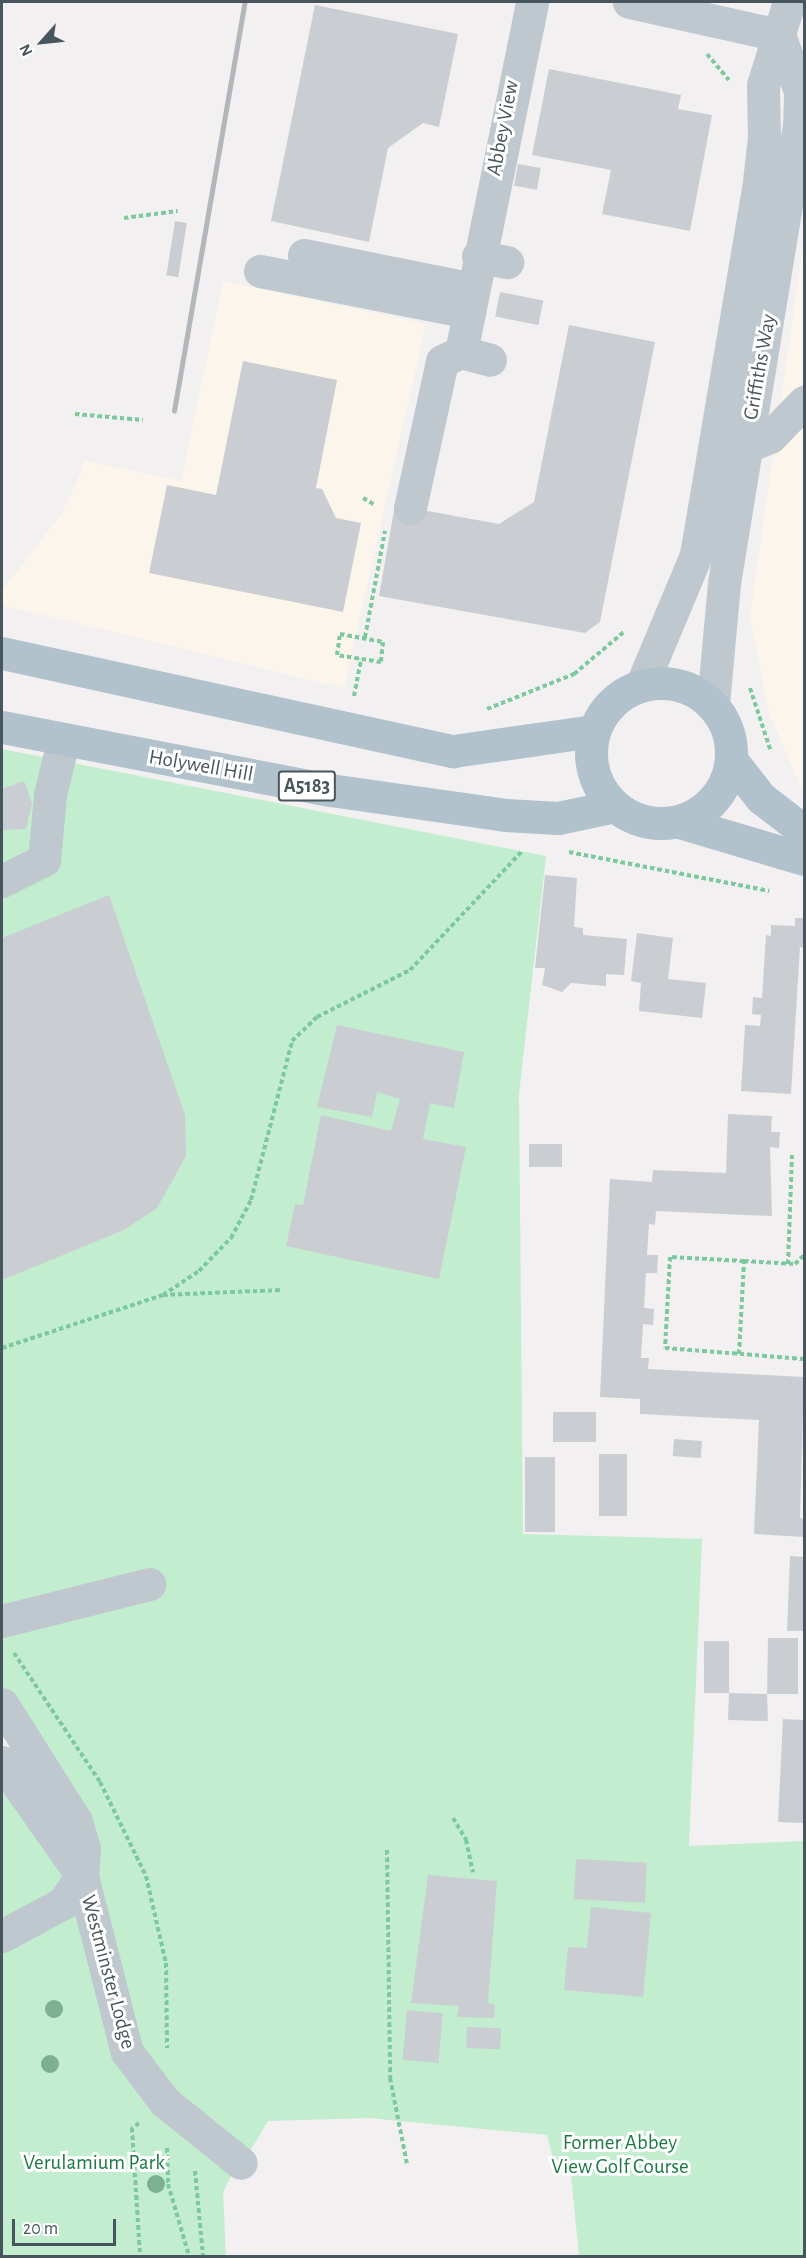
<!DOCTYPE html>
<html>
<head>
<meta charset="utf-8">
<style>
	body { margin:0 }
	#map { position:relative; width:806px; height:2258px; overflow:hidden; background:#f2f0f0; font-family:"Alegreya Sans",sans-serif }
	div>[style] { position:absolute }
	.commercial>* { inset:0; background:#fbf5eb }
	.green>* { inset:0; background:#c2edcf }
	.building>* { inset:0; background:#caced2; transform-origin:0 0 }
	.path>* { height:4px; margin-top:-2px; transform-origin:0; background:repeating-linear-gradient(90deg,#7cc99d 0 4.5px,transparent 0 7.5px) }
	.minor>* { height:33px; margin:-16.5px; padding:0 16.5px; transform-origin:16.5px; border-radius:16.5px; background:#bfc8ce }
	.major>* { height:33px; margin:-16.5px; padding:0 16.5px; transform-origin:16.5px; border-radius:16.5px; background:#b2c2cd }
	.major>.ring { margin:-16.5px; padding:0; box-sizing:content-box; background:none; border:33px solid #b2c2cd; border-radius:50% }
	.rail>* { height:4.5px; margin:-2.25px; padding:0 2.25px; transform-origin:2.25px; border-radius:2.25px; background:#b3b6ba }
	.trees>* { width:18px; height:18px; margin:-9px; border-radius:50%; background:#7daf91 }
	span { translate:-50% -50%; white-space:nowrap; text-align:center; line-height:1.15; -webkit-text-stroke:6px #fff; paint-order:stroke }
	.shield-label span { padding:2px 4px; background:#fff; border:2px solid; border-radius:4px; -webkit-text-stroke-width:0 }
	.shield-label { font-size:20px; color:#49555c; font-weight:700 }
	.street-label { font-size:21px; color:#49555c }
	.park-label { font-size:21px; color:#1d7a44 }
	.frame { position:absolute; inset:0; border:3px solid #49555c; pointer-events:none }
	.north { position:absolute; left:12px; top:12px; width:60px; height:60px; -webkit-text-stroke:4px #fff; paint-order:stroke; rotate:243deg; font-size:16px; font-weight:700; line-height:24px; text-align:center; color:#49555c }
	.north::after { content:''; display:block; margin:auto; width:21px; height:27px; background:#49555c; clip-path:polygon(50% 0,100% 100%,50% 72%,0 100%) }
	.scale { position:absolute; left:12px; top:2219px; width:104px; height:27px; box-sizing:border-box; border:3px solid #49555c; border-top:0; padding-left:8px; font-size:18px; line-height:21px; white-space:nowrap; color:#49555c; -webkit-text-stroke:4px #fff; paint-order:stroke }
</style>
</head>
<body>
<div id="map">
	<div class="commercial">
		<i style="clip-path:polygon(804px 239px,804px 795px,768px 710px,750px 615px)"></i>
		<i style="clip-path:polygon(223px 281px,426px 324px,344px 688px,2px 605px,2px 591px,62px 513px,86px 461px,181px 481px)"></i>
	</div>
	<div class="green">
		<i style="clip-path:polygon(2px 749px,546px 856px,519px 1094px,523px 1534px,702px 1539px,689px 1846px,804px 1841px,804px 2256px,579px 2256px,571px 2175px,555px 2167px,547px 2135px,369px 2118px,268px 2121px,245px 2159px,133px 2053px,81px 1806px,2px 1687px)"></i>
		<i style="clip-path:polygon(2px 1762px,56px 1843px,115px 2012px,231px 2176px,223px 2193px,226px 2256px,2px 2256px)"></i>
	</div>
	<div class="building">
		<i style="clip-path:polygon(315px 5px,458px 34px,439px 127px,423px 123px,388px 148px,369px 242px,271px 221px)"></i>
		<i style="clip-path:polygon(549px 69px,681px 95px,678px 109px,712px 115px,690px 231px,602px 214px,611px 170px,532px 155px)"></i>
		<i style="left:518px;top:164px;width:23px;height:22px;rotate:10deg"></i>
		<i style="left:175px;top:221px;width:12px;height:55px;rotate:9deg"></i>
		<i style="left:500px;top:292px;width:44px;height:25px;rotate:11deg"></i>
		<i style="clip-path:polygon(569px 325px,655px 342px,600px 622px,585px 633px,379px 596px,395px 505px,499px 524px,534px 502px)"></i>
		<i style="clip-path:polygon(243px 361px,337px 380px,316px 488px,322px 489px,336px 518px,361px 523px,343px 612px,149px 573px,167px 485px,216px 495px)"></i>
		<i style="clip-path:polygon(24px 781px,32px 803px,26px 829px,2px 830px,2px 789px)"></i>
		<i style="clip-path:polygon(545px 875px,577px 878px,574px 927px,583px 928px,583px 935px,627px 939px,624px 975px,606px 974px,606px 986px,571px 983px,562px 992px,542px 985px,545px 968px,535px 968px)"></i>
		<i style="clip-path:polygon(109px 895px,185px 1115px,186px 1156px,157px 1208px,124px 1230px,2px 1280px,2px 938px)"></i>
		<i style="clip-path:polygon(795px 918px,804px 918px,804px 948px,800px 947px,791px 1094px,741px 1091px,745px 1025px,760px 1026px,761px 1015px,752px 1014px,753px 997px,762px 998px,766px 935px,771px 936px,771px 925px,795px 926px)"></i>
		<i style="clip-path:polygon(637px 933px,673px 938px,668px 979px,706px 983px,702px 1018px,639px 1011px,641px 983px,631px 981px)"></i>
		<i style="clip-path:polygon(337px 1025px,464px 1052px,454px 1108px,430px 1103px,423px 1139px,466px 1147px,439px 1279px,286px 1246px,295px 1204px,303px 1205px,321px 1115px,391px 1131px,400px 1099px,377px 1092px,372px 1117px,317px 1107px)"></i>
		<i style="clip-path:polygon(728px 1114px,772px 1116px,771px 1132px,780px 1132px,779px 1148px,770px 1147px,772px 1216px,656px 1211px,655px 1225px,649px 1224px,647px 1255px,658px 1255px,657px 1273px,646px 1273px,644px 1308px,654px 1309px,653px 1325px,643px 1324px,641px 1358px,649px 1358px,648px 1369px,804px 1377px,800px 1518px,804px 1519px,804px 1537px,754px 1534px,759px 1420px,640px 1414px,640px 1399px,600px 1397px,610px 1179px,652px 1182px,653px 1170px,726px 1173px)"></i>
		<i style="left:562px;top:1144px;width:23px;height:33px;rotate:90deg"></i>
		<i style="left:596px;top:1412px;width:30px;height:43px;rotate:90deg"></i>
		<i style="left:674px;top:1439px;width:28px;height:17px;rotate:4deg"></i>
		<i style="left:599px;top:1454px;width:28px;height:62px"></i>
		<i style="left:525px;top:1457px;width:30px;height:75px"></i>
		<i style="clip-path:polygon(790px 1556px,804px 1557px,804px 1631px,787px 1631px)"></i>
		<i style="clip-path:polygon(768px 1638px,798px 1638px,798px 1694px,767px 1694px,768px 1721px,728px 1720px,729px 1693px,767px 1694px)"></i>
		<i style="left:704px;top:1641px;width:25px;height:52px"></i>
		<i style="clip-path:polygon(783px 1719px,804px 1720px,804px 1823px,778px 1822px)"></i>
		<i style="left:576px;top:1859px;width:71px;height:40px;rotate:3deg"></i>
		<i style="clip-path:polygon(428px 1875px,497px 1881px,488px 2003px,495px 2005px,494px 2018px,457px 2017px,459px 2006px,411px 2003px)"></i>
		<i style="clip-path:polygon(591px 1907px,651px 1913px,643px 1997px,564px 1990px,568px 1947px,587px 1948px)"></i>
		<i style="left:407px;top:2010px;width:36px;height:50px;rotate:5deg"></i>
		<i style="left:467px;top:2027px;width:34px;height:21px;rotate:2deg"></i>
	</div>
	<div class="path">
		<i style="left:707px;top:54px;width:34px;rotate:50deg"></i>
		<i style="left:124px;top:218px;width:54px;rotate:-7.4deg"></i>
		<i style="left:75px;top:414px;width:68px;rotate:5deg"></i>
		<i style="left:363px;top:498px;width:14px;rotate:30deg"></i>
		<i style="left:340px;top:634px;width:44px;rotate:10.5deg"></i>
		<i style="left:383px;top:642px;width:20px;rotate:96deg"></i>
		<i style="left:381px;top:662px;width:45px;rotate:-171deg"></i>
		<i style="left:337px;top:655px;width:21px;rotate:-82deg"></i>
		<i style="left:365px;top:637px;width:108px;rotate:-79.3deg"></i>
		<i style="left:750px;top:688px;width:67px;rotate:71.8deg"></i>
		<i style="left:354px;top:696px;width:38px;rotate:-79deg"></i>
		<i style="left:487px;top:709px;width:94px;rotate:-21.9deg"></i>
		<i style="left:574px;top:674px;width:67px;rotate:-40.1deg"></i>
		<i style="left:569px;top:852px;width:204px;rotate:11deg"></i>
		<i style="left:744px;top:1261px;width:74px;rotate:-176.9deg"></i>
		<i style="left:670px;top:1257px;width:91px;rotate:93.1deg"></i>
		<i style="left:665px;top:1348px;width:139px;rotate:4.5deg"></i>
		<i style="left:788px;top:1264px;width:109px;rotate:-87.9deg"></i>
		<i style="left:163px;top:1295px;width:43px;rotate:-33.7deg"></i>
		<i style="left:199px;top:1271px;width:46px;rotate:-45.9deg"></i>
		<i style="left:231px;top:1238px;width:43px;rotate:-62.2deg"></i>
		<i style="left:251px;top:1200px;width:164px;rotate:-75.5deg"></i>
		<i style="left:292px;top:1041px;width:35px;rotate:-44deg"></i>
		<i style="left:317px;top:1017px;width:104px;rotate:-26.8deg"></i>
		<i style="left:410px;top:970px;width:163px;rotate:-46.7deg"></i>
		<i style="left:2px;top:1348px;width:169px;rotate:-18.2deg"></i>
		<i style="left:163px;top:1295px;width:119px;rotate:-2.4deg"></i>
		<i style="left:739px;top:1354px;width:93px;rotate:-86.9deg"></i>
		<i style="left:744px;top:1261px;width:51px;rotate:3.4deg"></i>
		<i style="left:795px;top:1264px;width:13px;rotate:-45deg"></i>
		<i style="left:14px;top:1653px;width:155px;rotate:56.3deg"></i>
		<i style="left:100px;top:1782px;width:105px;rotate:63.9deg"></i>
		<i style="left:146px;top:1876px;width:89px;rotate:77.1deg"></i>
		<i style="left:166px;top:1963px;width:85px;rotate:89.3deg"></i>
		<i style="left:453px;top:1818px;width:26px;rotate:59deg"></i>
		<i style="left:466px;top:1840px;width:33px;rotate:78deg"></i>
		<i style="left:387px;top:1850px;width:228px;rotate:89.2deg"></i>
		<i style="left:390px;top:2078px;width:88px;rotate:78.8deg"></i>
		<i style="left:139px;top:2123px;width:9px;rotate:144deg"></i>
		<i style="left:132px;top:2128px;width:128px;rotate:86.4deg"></i>
		<i style="left:167px;top:2148px;width:36px;rotate:88deg"></i>
		<i style="left:168px;top:2184px;width:75px;rotate:73.7deg"></i>
		<i style="left:195px;top:2171px;width:85px;rotate:84.6deg"></i>
	</div>
	<div class="minor">
		<i style="left:629px;top:2px;width:154px;rotate:12.4deg"></i>
		<i style="left:304px;top:255px;width:171px;rotate:11.4deg"></i>
		<i style="left:478px;top:256px;width:30px;rotate:12deg"></i>
		<i style="left:260px;top:271px;width:213px;rotate:11.1deg"></i>
		<i style="left:461px;top:352px;width:357px;rotate:-78.5deg"></i>
		<i style="left:746px;top:447px;width:26px;rotate:-23deg"></i>
		<i style="left:770px;top:437px;width:49px;rotate:-45.8deg"></i>
		<i style="left:410px;top:508px;width:150px;rotate:-77.7deg"></i>
		<i style="left:442px;top:361px;width:21px;rotate:-25deg"></i>
		<i style="left:461px;top:352px;width:30px;rotate:15deg"></i>
		<i style="left:642px;top:684px;width:140px;rotate:-67.3deg"></i>
		<i style="left:696px;top:555px;width:370px;rotate:-80.4deg"></i>
		<i style="left:758px;top:190px;width:53px;rotate:-83.5deg"></i>
		<i style="left:764px;top:137px;width:52px;rotate:-91.1deg"></i>
		<i style="left:763px;top:85px;width:87px;rotate:-72.6deg"></i>
		<i style="left:713px;top:704px;width:121px;rotate:-84.8deg"></i>
		<i style="left:724px;top:583px;width:463px;rotate:-80.7deg"></i>
		<i style="left:799px;top:126px;width:35px;rotate:-88deg"></i>
		<i style="left:800px;top:91px;width:60px;rotate:-110.6deg"></i>
		<i style="left:2px;top:881px;width:47px;rotate:-26.6deg"></i>
		<i style="left:44px;top:860px;width:65px;rotate:-84.7deg"></i>
		<i style="left:50px;top:795px;width:56px;rotate:-76.5deg"></i>
		<i style="left:2px;top:1621px;width:152px;rotate:-14.1deg"></i>
		<i style="left:2px;top:1704px;width:138px;rotate:57.7deg"></i>
		<i style="left:76px;top:1821px;width:29px;rotate:74deg"></i>
		<i style="left:84px;top:1849px;width:27px;rotate:94deg"></i>
		<i style="left:82px;top:1876px;width:182px;rotate:75.7deg"></i>
		<i style="left:127px;top:2052px;width:63px;rotate:52.8deg"></i>
		<i style="left:165px;top:2102px;width:97px;rotate:38.8deg"></i>
		<i style="left:2px;top:1762px;width:139px;rotate:54.9deg"></i>
		<i style="left:2px;top:1936px;width:69px;rotate:-28.4deg"></i>
		<i style="left:63px;top:1903px;width:33px;rotate:-55deg"></i>
	</div>
	<div class="major">
		<i style="left:2px;top:653px;width:462px;rotate:12.3deg"></i>
		<i style="left:453px;top:751px;width:142px;rotate:-8.1deg"></i>
		<i class="ring" style="left:591px;top:683px;width:107px;height:107px"></i>
		<i style="left:2px;top:727px;width:334px;rotate:10.9deg"></i>
		<i style="left:330px;top:790px;width:177px;rotate:8.1deg"></i>
		<i style="left:505px;top:815px;width:53px;rotate:3.2deg"></i>
		<i style="left:558px;top:818px;width:58px;rotate:-11.9deg"></i>
		<i style="left:732px;top:761px;width:47px;rotate:51.9deg"></i>
		<i style="left:761px;top:798px;width:54px;rotate:37.5deg"></i>
		<i style="left:679px;top:822px;width:130px;rotate:16.5deg"></i>
	</div>
	<div class="rail">
		<i style="left:174px;top:411px;width:415px;rotate:-80.2deg"></i>
	</div>
	<div class="trees">
		<i style="left:54px;top:2009px"></i>
		<i style="left:50px;top:2064px"></i>
		<i style="left:156px;top:2184px"></i>
	</div>
	<div class="shield-label">
		<span style="left:307px;top:786px">A5183</span>
	</div>
	<div class="street-label">
		<span style="left:503px;top:128px;rotate:-79deg">Abbey View</span>
		<span style="left:760px;top:367px;rotate:-80deg">Griffiths Way</span>
		<span style="left:201px;top:766px;rotate:10deg">Holywell Hill</span>
		<span style="left:108px;top:1972px;rotate:75deg">Westminster Lodge</span>
	</div>
	<div class="park-label">
		<span style="left:620px;top:2155px">Former Abbey<br>View Golf Course</span>
		<span style="left:94px;top:2163px">Verulamium Park</span>
	</div>
	<div class="frame"></div>
	<div class="north">N</div>
	<div class="scale">20 m</div>
</div>
</body>
</html>
